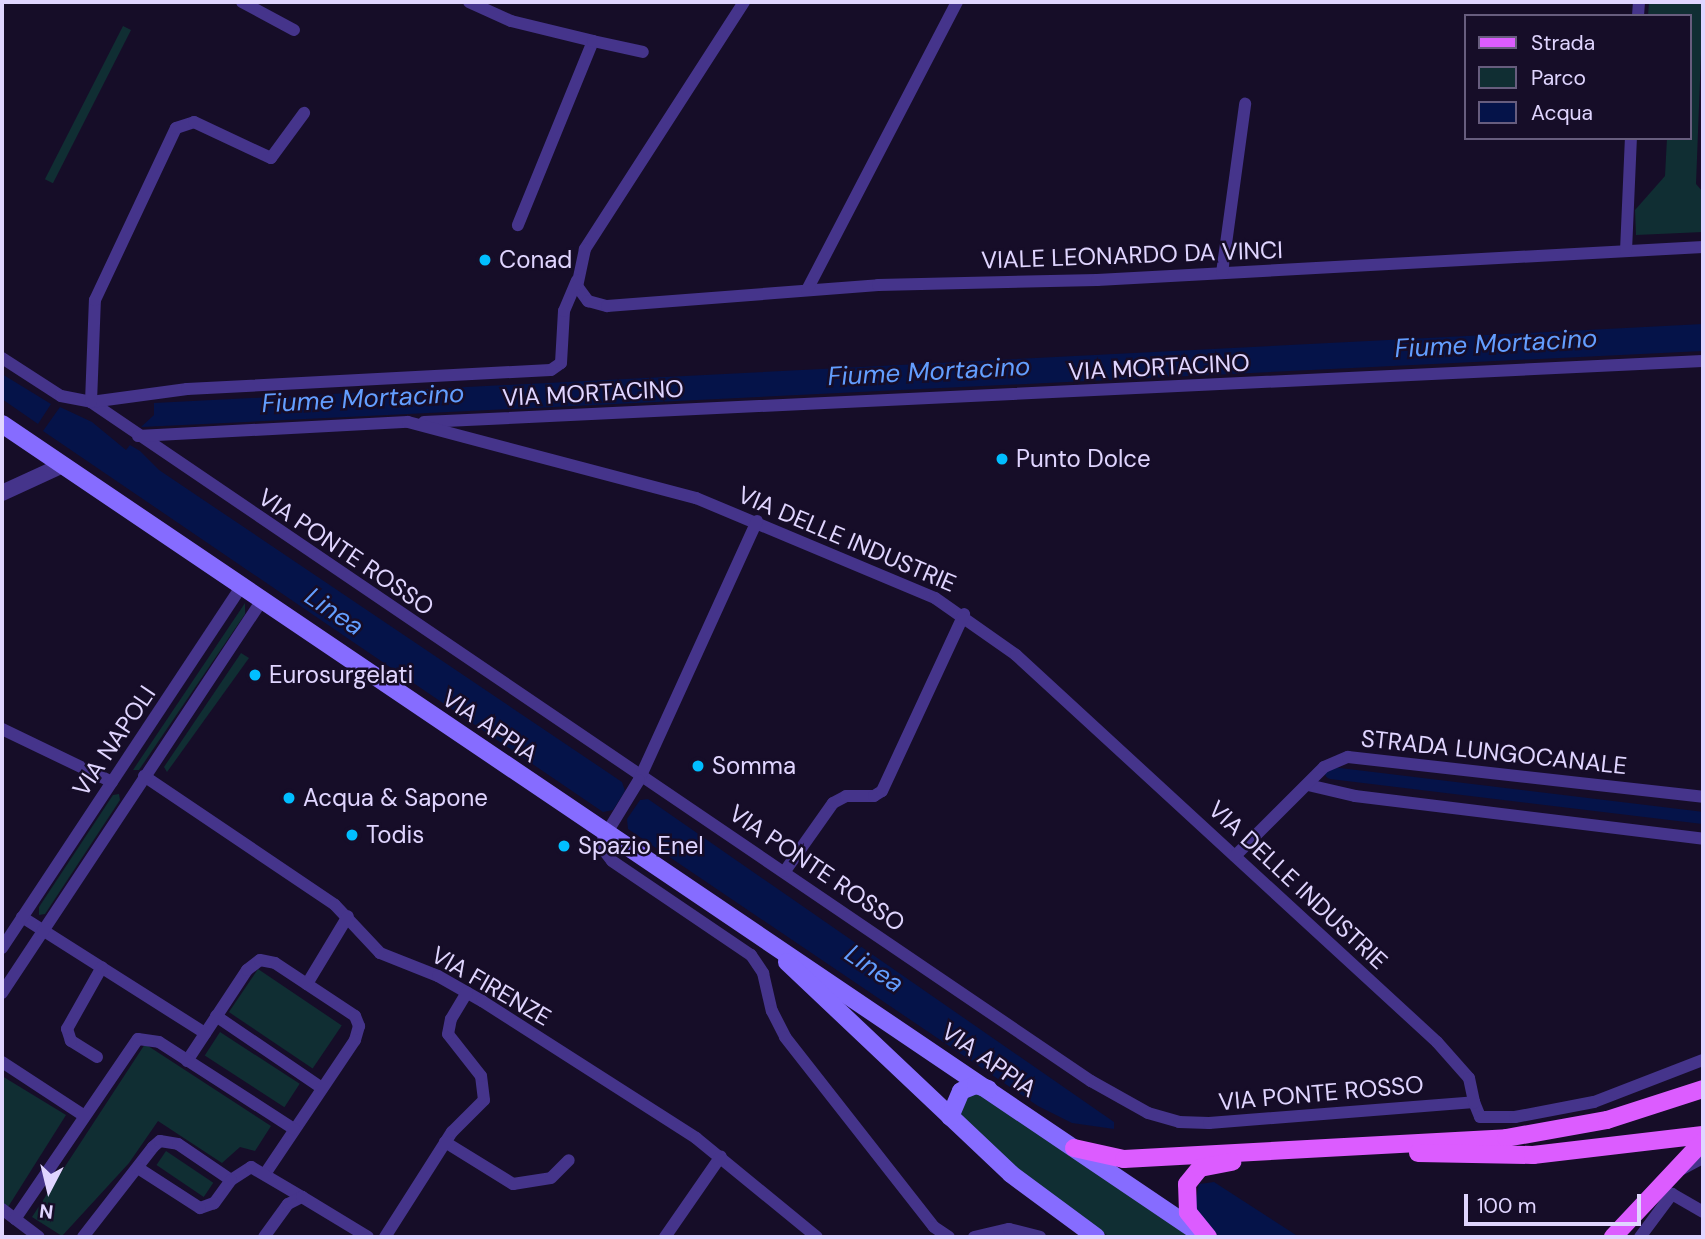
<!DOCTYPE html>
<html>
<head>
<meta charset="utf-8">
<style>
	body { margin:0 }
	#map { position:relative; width:1705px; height:1239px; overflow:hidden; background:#160d28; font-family:"DM Sans",sans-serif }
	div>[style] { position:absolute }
	.green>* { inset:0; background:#102e33; transform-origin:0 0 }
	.water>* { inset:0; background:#051349 }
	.canal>* { height:12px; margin:-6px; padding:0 6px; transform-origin:6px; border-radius:6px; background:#051349 }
	.minor>* { height:12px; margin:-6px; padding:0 6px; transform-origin:6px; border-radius:6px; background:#45348b }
	.tertiary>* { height:16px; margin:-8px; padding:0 8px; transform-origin:8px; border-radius:8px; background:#45348b }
	.secondary>* { height:18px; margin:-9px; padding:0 9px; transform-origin:9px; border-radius:9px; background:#866cff }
	.primary>* { height:18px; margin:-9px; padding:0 9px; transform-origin:9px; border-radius:9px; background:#dc5cff }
	.dots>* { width:19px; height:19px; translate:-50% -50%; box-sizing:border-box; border:4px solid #160d28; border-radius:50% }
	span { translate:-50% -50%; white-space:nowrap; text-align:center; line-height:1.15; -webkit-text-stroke:5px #160d28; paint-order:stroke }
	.street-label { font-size:24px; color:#e0d5ff }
	.poi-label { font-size:24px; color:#e0d5ff }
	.left { translate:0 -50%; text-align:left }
	.water-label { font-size:26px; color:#639eff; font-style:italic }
	.frame { position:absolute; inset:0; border:4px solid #e0d5ff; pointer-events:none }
	.legend { position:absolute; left:1464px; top:14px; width:228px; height:126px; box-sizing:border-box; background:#160d28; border:2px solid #675d7e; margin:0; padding:9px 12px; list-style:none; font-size:21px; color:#e0d5ff }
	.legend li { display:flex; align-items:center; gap:14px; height:35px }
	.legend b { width:35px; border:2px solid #675d7e }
	.north { position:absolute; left:14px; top:1155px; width:70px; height:70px; -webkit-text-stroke:5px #160d28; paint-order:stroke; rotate:187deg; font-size:19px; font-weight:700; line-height:28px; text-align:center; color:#e0d5ff }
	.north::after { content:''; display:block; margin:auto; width:24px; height:32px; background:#e0d5ff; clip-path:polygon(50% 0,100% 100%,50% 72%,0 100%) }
	.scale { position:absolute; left:1464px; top:1194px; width:177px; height:32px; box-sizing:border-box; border:4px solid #e0d5ff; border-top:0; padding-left:9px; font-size:21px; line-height:24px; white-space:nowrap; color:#e0d5ff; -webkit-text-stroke:5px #160d28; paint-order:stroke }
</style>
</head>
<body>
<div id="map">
	<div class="green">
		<i style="clip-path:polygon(1649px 2px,1703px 2px,1696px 184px,1703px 192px,1703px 232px,1636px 235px,1635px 210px,1665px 176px,1667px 138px,1689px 138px,1689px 16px,1648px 16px)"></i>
		<i style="left:123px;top:26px;width:9px;height:172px;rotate:27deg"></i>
		<i style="clip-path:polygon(245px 603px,245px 614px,139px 770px,133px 770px)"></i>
		<i style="clip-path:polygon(241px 653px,249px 658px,167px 772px,164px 767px)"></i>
		<i style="clip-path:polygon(119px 794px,120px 800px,45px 914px,39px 915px,39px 907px,113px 795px)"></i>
		<i style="left:258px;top:969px;width:101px;height:52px;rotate:34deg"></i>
		<i style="left:220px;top:1032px;width:95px;height:28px;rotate:33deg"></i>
		<i style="clip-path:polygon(145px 1044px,271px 1126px,255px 1151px,240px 1147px,222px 1163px,158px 1121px,129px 1163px,62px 1236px,32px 1217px)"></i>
		<i style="clip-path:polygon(2px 1076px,66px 1115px,8px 1207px,2px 1202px)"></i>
		<i style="clip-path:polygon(981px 1091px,1197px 1237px,1111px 1237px,1087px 1225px,1008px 1163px,959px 1113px,964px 1097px)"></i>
		<i style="left:166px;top:1151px;width:57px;height:17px;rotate:34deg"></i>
	</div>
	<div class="water">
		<i style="clip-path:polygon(1703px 324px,1703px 351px,141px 427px,154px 415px,154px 403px)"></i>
		<i style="clip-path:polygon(2px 374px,51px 404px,38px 424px,2px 399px)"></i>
		<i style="clip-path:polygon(60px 407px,92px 422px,126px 450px,130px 445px,140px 451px,159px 470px,622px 782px,625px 791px,613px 810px,603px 812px,43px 431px)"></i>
		<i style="clip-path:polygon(648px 799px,1114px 1122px,1114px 1129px,1072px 1123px,1038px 1106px,628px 829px,627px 819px,640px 800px)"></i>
		<i style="clip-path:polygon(1214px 1182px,1299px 1237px,1219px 1237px,1194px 1208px,1199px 1184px)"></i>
	</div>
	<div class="canal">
		<i style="left:1331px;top:773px;width:375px;rotate:6.9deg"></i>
	</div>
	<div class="minor">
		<i style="left:242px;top:2px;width:59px;rotate:28.3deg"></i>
		<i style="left:469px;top:2px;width:46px;rotate:24.3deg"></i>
		<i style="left:511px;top:21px;width:84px;rotate:13.7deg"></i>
		<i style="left:593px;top:41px;width:199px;rotate:112.2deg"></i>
		<i style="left:744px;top:2px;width:294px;rotate:122.8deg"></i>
		<i style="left:585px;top:249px;width:38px;rotate:102deg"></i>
		<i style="left:577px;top:286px;width:19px;rotate:54deg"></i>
		<i style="left:588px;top:301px;width:20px;rotate:15deg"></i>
		<i style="left:607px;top:306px;width:272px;rotate:-4.4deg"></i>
		<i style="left:878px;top:285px;width:219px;rotate:-1.3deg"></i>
		<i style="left:1097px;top:280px;width:607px;rotate:-3.12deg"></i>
		<i style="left:1638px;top:16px;width:14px;rotate:-86deg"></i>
		<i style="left:593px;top:41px;width:51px;rotate:12.4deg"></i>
		<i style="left:1626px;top:251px;width:113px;rotate:-87.5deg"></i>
		<i style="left:1222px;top:273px;width:171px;rotate:-82.2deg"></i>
		<i style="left:807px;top:290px;width:325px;rotate:-62.5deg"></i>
		<i style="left:2px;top:358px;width:70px;rotate:32.8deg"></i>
		<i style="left:61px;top:396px;width:31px;rotate:11deg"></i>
		<i style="left:91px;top:402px;width:1209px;rotate:34.18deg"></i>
		<i style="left:1091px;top:1081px;width:65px;rotate:29.3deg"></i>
		<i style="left:1148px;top:1113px;width:32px;rotate:16deg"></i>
		<i style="left:1179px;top:1122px;width:30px;rotate:2deg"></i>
		<i style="left:1209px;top:1123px;width:266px;rotate:-4.5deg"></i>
		<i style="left:1474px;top:1102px;width:16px;rotate:68deg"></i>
		<i style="left:1480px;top:1117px;width:35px"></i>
		<i style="left:1515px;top:1117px;width:80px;rotate:-10.8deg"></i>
		<i style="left:1594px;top:1102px;width:117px;rotate:-21.1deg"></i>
		<i style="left:91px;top:402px;width:97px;rotate:-7.7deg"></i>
		<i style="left:187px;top:389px;width:364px;rotate:-3deg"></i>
		<i style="left:551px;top:370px;width:12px;rotate:-35deg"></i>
		<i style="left:561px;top:363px;width:52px;rotate:-86.7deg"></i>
		<i style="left:564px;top:311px;width:33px;rotate:-67deg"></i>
		<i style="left:91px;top:402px;width:102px;rotate:-87.8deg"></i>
		<i style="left:95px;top:300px;width:190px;rotate:-64.8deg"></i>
		<i style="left:176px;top:128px;width:19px;rotate:-18deg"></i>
		<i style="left:194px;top:122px;width:85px;rotate:25.1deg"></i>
		<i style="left:271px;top:158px;width:56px;rotate:-53.7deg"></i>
		<i style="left:424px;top:422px;width:1280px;rotate:-2.73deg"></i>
		<i style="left:138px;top:436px;width:270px;rotate:-3deg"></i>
		<i style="left:408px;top:422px;width:298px;rotate:14.8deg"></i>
		<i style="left:696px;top:498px;width:259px;rotate:22.7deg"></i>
		<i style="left:935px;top:598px;width:99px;rotate:35.1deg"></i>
		<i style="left:1016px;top:655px;width:572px;rotate:42.59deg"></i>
		<i style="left:1437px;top:1042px;width:48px;rotate:48.4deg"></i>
		<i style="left:1469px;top:1078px;width:25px;rotate:78deg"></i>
		<i style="left:757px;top:521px;width:285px;rotate:114.5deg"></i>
		<i style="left:639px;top:780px;width:69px;rotate:121.4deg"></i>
		<i style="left:603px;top:839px;width:9px;rotate:96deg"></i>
		<i style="left:602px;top:848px;width:16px;rotate:52deg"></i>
		<i style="left:612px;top:861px;width:168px;rotate:34.1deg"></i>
		<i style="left:751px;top:955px;width:22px;rotate:56deg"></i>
		<i style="left:763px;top:973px;width:39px;rotate:77deg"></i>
		<i style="left:772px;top:1011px;width:29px;rotate:63deg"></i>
		<i style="left:785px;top:1037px;width:241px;rotate:51.9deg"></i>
		<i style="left:934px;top:1227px;width:18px;rotate:34deg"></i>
		<i style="left:2px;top:729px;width:122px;rotate:25.7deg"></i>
		<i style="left:144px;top:776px;width:230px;rotate:34deg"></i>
		<i style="left:335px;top:905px;width:66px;rotate:46.8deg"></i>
		<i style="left:380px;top:953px;width:62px;rotate:21.6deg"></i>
		<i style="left:438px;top:976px;width:51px;rotate:29.6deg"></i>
		<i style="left:482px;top:1001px;width:254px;rotate:32.6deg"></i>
		<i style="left:696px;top:1138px;width:156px;rotate:39.3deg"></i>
		<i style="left:1308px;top:785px;width:48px;rotate:13.2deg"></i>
		<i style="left:1355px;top:796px;width:351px;rotate:7deg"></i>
		<i style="left:1235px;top:856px;width:126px;rotate:-45deg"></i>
		<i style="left:1324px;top:767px;width:26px;rotate:-23deg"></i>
		<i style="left:1348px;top:757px;width:357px;rotate:6.4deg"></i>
		<i style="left:785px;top:871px;width:83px;rotate:-54.8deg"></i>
		<i style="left:833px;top:803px;width:15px;rotate:-28deg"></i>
		<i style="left:846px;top:796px;width:28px"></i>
		<i style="left:874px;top:796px;width:9px;rotate:-32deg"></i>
		<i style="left:882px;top:791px;width:195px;rotate:-65.1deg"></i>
		<i style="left:22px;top:917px;width:217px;rotate:32.4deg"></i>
		<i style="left:2px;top:948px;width:431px;rotate:-56.5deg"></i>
		<i style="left:307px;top:984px;width:79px;rotate:-58.9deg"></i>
		<i style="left:2px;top:993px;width:469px;rotate:-56.5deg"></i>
		<i style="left:216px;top:1016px;width:128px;rotate:34.2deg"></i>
		<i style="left:97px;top:1057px;width:31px;rotate:-148deg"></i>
		<i style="left:71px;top:1041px;width:13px;rotate:-108deg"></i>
		<i style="left:67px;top:1029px;width:71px;rotate:-60.6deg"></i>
		<i style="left:187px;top:1061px;width:109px;rotate:-56.6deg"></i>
		<i style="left:247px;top:970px;width:16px;rotate:-38deg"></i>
		<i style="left:260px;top:960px;width:15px;rotate:11deg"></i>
		<i style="left:275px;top:963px;width:96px;rotate:33.5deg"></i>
		<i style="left:355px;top:1016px;width:11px;rotate:68deg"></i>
		<i style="left:359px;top:1026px;width:15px;rotate:106deg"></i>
		<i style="left:355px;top:1040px;width:161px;rotate:123.9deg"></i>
		<i style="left:2px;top:1062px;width:97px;rotate:33.2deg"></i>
		<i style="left:445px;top:1142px;width:80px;rotate:31.7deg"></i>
		<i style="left:513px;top:1184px;width:38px;rotate:-9deg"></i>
		<i style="left:551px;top:1178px;width:25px;rotate:-45deg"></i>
		<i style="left:1682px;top:1169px;width:24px;rotate:-28deg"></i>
		<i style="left:231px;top:1180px;width:24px;rotate:-33deg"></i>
		<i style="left:251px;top:1167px;width:59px;rotate:30.5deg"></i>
		<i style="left:2px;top:1209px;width:46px;rotate:37.1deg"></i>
		<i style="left:15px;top:1219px;width:218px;rotate:-55.7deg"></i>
		<i style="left:138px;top:1039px;width:21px;rotate:8deg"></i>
		<i style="left:159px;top:1042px;width:161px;rotate:32.8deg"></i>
		<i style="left:83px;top:1237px;width:114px;rotate:-52.1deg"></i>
		<i style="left:153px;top:1147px;width:9px;rotate:-41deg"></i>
		<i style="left:160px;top:1141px;width:18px;rotate:9deg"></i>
		<i style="left:178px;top:1144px;width:64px;rotate:34.2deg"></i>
		<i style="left:231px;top:1180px;width:29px;rotate:126deg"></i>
		<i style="left:214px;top:1203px;width:15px;rotate:160deg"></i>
		<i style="left:200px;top:1208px;width:74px;rotate:-147.2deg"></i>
		<i style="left:264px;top:1237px;width:41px;rotate:-54deg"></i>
		<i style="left:288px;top:1204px;width:16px;rotate:-27deg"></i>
		<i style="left:302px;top:1197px;width:77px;rotate:31.2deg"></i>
		<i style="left:385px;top:1237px;width:125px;rotate:-57.5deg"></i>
		<i style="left:452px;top:1132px;width:45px;rotate:-45deg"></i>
		<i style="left:484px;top:1100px;width:24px;rotate:-97deg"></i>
		<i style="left:481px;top:1076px;width:53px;rotate:-128.2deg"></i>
		<i style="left:448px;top:1034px;width:15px;rotate:-79deg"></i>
		<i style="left:451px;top:1019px;width:31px;rotate:-59deg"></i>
		<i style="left:665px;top:1237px;width:98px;rotate:-55.3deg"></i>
		<i style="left:974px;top:1237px;width:36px;rotate:-13deg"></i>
		<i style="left:1009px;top:1229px;width:32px;rotate:14deg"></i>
		<i style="left:1640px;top:1237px;width:54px;rotate:-53.3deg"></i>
		<i style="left:1672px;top:1194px;width:36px;rotate:30deg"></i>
	</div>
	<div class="tertiary">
		<i style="left:2px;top:493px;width:67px;rotate:-24.7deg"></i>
	</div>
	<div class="secondary">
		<i style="left:2px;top:424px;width:1452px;rotate:34.05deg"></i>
		<i style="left:787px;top:962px;width:308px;rotate:43.4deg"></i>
		<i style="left:1011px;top:1174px;width:106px;rotate:36.5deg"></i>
		<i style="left:950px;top:1117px;width:28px;rotate:-67deg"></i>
		<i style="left:961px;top:1091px;width:16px;rotate:-22deg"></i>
		<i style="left:976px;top:1085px;width:13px;rotate:18deg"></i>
	</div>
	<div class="primary">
		<i style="left:1074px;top:1148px;width:51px;rotate:12.4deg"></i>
		<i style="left:1124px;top:1159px;width:383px;rotate:-3.1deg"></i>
		<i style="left:1506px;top:1138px;width:103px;rotate:-10.1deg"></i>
		<i style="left:1607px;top:1120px;width:101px;rotate:-17.9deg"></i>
		<i style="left:1418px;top:1153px;width:115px;rotate:1deg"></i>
		<i style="left:1533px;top:1155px;width:171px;rotate:-6.7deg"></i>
		<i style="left:1208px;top:1237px;width:32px;rotate:-129deg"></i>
		<i style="left:1188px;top:1212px;width:28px;rotate:-92deg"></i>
		<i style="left:1187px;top:1184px;width:21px;rotate:-51deg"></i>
		<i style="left:1200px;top:1168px;width:33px;rotate:-11deg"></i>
		<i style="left:1613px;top:1237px;width:132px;rotate:-46.8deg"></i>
	</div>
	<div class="dots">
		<i style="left:485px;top:260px;background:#01beff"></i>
		<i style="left:1002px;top:459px;background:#01beff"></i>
		<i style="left:255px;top:675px;background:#01beff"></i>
		<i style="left:698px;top:766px;background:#01beff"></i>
		<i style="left:289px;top:798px;background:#01beff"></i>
		<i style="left:352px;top:835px;background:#01beff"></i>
		<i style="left:564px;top:846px;background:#01beff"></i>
	</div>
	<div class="street-label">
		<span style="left:1132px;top:255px;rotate:-2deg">VIALE LEONARDO DA VINCI</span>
		<span style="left:1159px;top:367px;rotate:-3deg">VIA MORTACINO</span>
		<span style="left:593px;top:393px;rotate:-3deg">VIA MORTACINO</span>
		<span style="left:847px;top:539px;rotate:23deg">VIA DELLE INDUSTRIE</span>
		<span style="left:346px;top:552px;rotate:34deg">VIA PONTE ROSSO</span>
		<span style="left:490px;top:726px;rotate:34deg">VIA APPIA</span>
		<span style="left:114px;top:741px;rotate:-56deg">VIA NAPOLI</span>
		<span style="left:1494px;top:752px;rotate:6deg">STRADA LUNGOCANALE</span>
		<span style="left:817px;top:868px;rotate:34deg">VIA PONTE ROSSO</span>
		<span style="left:1298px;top:885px;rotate:43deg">VIA DELLE INDUSTRIE</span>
		<span style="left:491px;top:986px;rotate:30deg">VIA FIRENZE</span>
		<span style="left:989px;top:1060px;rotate:35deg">VIA APPIA</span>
		<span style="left:1321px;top:1093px;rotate:-5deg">VIA PONTE ROSSO</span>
	</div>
	<div class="poi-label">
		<span class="left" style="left:499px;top:260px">Conad</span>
		<span class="left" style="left:1016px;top:459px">Punto Dolce</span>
		<span class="left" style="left:269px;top:675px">Eurosurgelati</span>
		<span class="left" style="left:712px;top:766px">Somma</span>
		<span class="left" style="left:303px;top:798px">Acqua &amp; Sapone</span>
		<span class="left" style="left:366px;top:835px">Todis</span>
		<span class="left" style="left:578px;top:846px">Spazio Enel</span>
	</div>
	<div class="water-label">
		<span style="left:1496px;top:344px;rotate:-3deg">Fiume Mortacino</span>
		<span style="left:929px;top:372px;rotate:-3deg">Fiume Mortacino</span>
		<span style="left:363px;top:399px;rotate:-3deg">Fiume Mortacino</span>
		<span style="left:334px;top:612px;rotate:34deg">Linea</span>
		<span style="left:874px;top:969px;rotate:34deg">Linea</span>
	</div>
	<div class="frame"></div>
	<ul class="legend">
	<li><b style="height:9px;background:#dc5cff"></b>Strada</li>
	<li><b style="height:19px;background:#102e33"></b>Parco</li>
	<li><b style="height:19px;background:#051349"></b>Acqua</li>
	</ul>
	<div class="north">N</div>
	<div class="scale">100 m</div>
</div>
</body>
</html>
